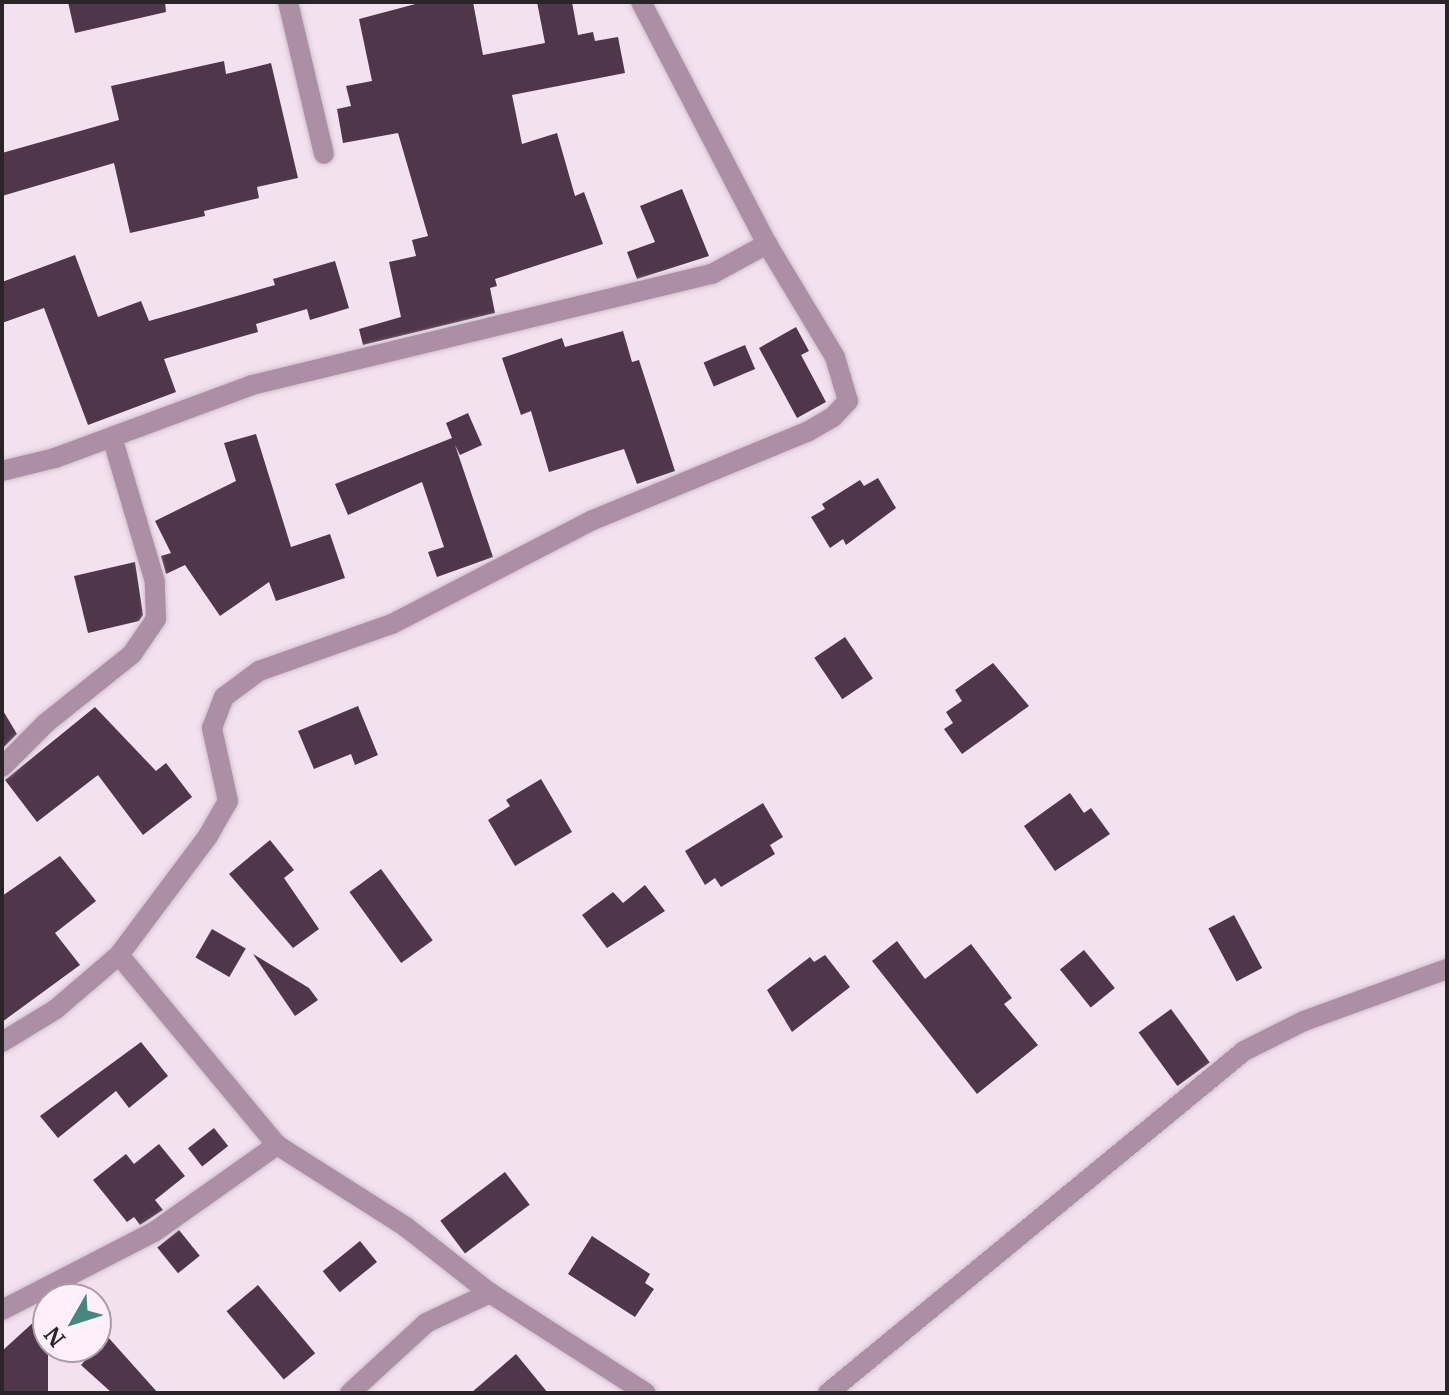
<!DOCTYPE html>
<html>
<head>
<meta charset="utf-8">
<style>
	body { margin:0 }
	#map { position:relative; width:1449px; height:1395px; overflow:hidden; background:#f3e1ef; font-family:Merriweather,serif }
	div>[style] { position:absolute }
	.building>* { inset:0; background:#50364b; transform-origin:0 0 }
	.roads { filter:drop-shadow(0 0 2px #cfbfcb) drop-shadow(0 0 2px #cfbfcb) }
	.street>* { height:20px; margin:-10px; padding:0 10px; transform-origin:10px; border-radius:10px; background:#ac8ea5 }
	span { translate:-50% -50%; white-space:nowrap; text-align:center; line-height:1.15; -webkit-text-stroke:8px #fef0fb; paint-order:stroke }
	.frame { position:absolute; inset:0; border:4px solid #2a2328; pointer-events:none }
	.north { position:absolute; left:32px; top:1283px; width:80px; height:80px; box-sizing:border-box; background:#fef0fb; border:2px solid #a99ea7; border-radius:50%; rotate:231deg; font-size:22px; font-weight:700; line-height:32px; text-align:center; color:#2a2328 }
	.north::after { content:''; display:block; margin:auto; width:28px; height:36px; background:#42887f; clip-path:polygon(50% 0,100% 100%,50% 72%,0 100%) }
</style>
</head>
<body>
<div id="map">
	<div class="building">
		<i style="clip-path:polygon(68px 2px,165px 2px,166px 12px,75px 33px)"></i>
		<i style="clip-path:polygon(423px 2px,473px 2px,483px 55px,545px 43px,537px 2px,572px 2px,578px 35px,593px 32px,595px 41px,618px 37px,625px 73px,512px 95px,522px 144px,557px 133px,575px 196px,584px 192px,603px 244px,495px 279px,497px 286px,490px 288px,495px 313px,363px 345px,359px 329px,401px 317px,389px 262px,416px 256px,412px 240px,428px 236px,398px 133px,343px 143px,337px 109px,351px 106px,346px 86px,372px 81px,359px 19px)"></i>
		<i style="clip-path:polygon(224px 61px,226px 74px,271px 63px,298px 178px,257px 187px,259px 198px,204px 211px,205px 216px,130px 233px,114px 163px,2px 196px,2px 153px,119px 120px,111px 86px)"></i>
		<i style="clip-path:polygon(682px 189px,709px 256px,637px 279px,627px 252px,655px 242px,640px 206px)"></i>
		<i style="clip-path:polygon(75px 255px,98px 317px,141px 301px,149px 321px,275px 285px,273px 279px,335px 261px,349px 308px,310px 320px,307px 309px,256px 324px,258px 332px,164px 359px,176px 392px,88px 425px,44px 308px,2px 323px,2px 282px)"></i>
		<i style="clip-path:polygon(796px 327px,809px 351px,801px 355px,826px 402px,797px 418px,759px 348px)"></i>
		<i style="clip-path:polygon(623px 331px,632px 362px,639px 360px,675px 471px,637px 484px,624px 449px,549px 472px,531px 411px,521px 415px,502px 358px,562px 338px,565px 347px)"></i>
		<i style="left:745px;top:345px;width:26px;height:45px;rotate:67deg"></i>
		<i style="clip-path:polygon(468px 413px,482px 445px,460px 455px,455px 445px,493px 557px,437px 577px,428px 552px,444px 547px,422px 482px,348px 515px,335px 484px,452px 438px,446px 423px)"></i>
		<i style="clip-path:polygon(256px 434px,291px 547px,330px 534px,345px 578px,276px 601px,269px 582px,220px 616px,185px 565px,166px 574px,161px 556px,171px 553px,155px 521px,236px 481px,224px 443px)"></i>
		<i style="clip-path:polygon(878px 478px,896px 508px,846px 545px,843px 539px,830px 548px,811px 517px,825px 509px,822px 504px,860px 480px,864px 486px)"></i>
		<i style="clip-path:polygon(135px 562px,143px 615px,139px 621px,88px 633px,74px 576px)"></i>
		<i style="left:845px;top:637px;width:50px;height:37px;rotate:56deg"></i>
		<i style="clip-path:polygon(993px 663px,1029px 706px,962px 754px,944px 729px,953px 723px,946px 712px,962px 701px,955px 690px)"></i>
		<i style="clip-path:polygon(358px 706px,378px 755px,355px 765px,351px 754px,314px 769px,298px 731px)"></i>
		<i style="clip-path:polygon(95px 707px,156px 771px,166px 763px,192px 797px,143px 835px,98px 775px,37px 822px,5px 780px)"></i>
		<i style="clip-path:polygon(2px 709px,17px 734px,2px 749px)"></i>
		<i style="clip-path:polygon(541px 779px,572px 832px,515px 866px,488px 820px,510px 806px,506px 800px)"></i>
		<i style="clip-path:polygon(1070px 793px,1084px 813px,1091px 808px,1110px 834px,1055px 871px,1024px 826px)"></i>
		<i style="clip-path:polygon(763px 803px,783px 837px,770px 845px,775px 854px,721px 887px,715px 878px,705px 885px,685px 851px)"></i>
		<i style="clip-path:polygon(270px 840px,294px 870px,284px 878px,319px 929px,293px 948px,229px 874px)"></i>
		<i style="clip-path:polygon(60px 856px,96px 901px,55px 933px,80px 965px,2px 1022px,2px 896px)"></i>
		<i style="left:381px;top:869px;width:88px;height:39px;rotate:54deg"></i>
		<i style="clip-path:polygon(645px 885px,665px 911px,607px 948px,582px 915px,613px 892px,623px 903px)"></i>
		<i style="left:1234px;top:915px;width:60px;height:29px;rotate:62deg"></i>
		<i style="left:212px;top:929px;width:39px;height:33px;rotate:30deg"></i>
		<i style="clip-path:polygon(897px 941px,925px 979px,971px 944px,1012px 998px,1004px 1004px,1038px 1045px,977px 1094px,872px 961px)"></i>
		<i style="left:1084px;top:950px;width:49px;height:31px;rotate:51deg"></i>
		<i style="clip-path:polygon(253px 954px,309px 988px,318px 1000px,295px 1016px)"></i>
		<i style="clip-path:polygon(825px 955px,850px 987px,792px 1032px,767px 990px,810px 957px,814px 962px)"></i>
		<i style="left:1171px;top:1009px;width:66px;height:40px;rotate:54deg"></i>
		<i style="clip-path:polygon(141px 1042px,168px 1076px,129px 1108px,116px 1091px,58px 1138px,40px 1116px)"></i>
		<i style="left:214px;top:1128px;width:23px;height:33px;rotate:52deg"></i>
		<i style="clip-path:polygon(159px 1144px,185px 1176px,155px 1200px,163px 1210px,140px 1225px,134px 1217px,127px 1222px,93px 1180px,126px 1154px,134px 1164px)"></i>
		<i style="left:505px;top:1172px;width:41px;height:81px;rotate:53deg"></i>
		<i style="left:179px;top:1230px;width:33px;height:28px;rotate:51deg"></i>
		<i style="clip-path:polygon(592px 1236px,650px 1274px,645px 1283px,654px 1289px,635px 1317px,568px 1274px)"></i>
		<i style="left:360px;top:1241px;width:27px;height:48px;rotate:51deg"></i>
		<i style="left:258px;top:1285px;width:89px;height:41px;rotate:50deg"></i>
		<i style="clip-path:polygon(48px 1309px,48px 1393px,2px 1393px,2px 1351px)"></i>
		<i style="clip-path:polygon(107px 1336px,158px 1393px,112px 1393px,81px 1365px)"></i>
		<i style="clip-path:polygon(516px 1354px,548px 1393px,471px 1393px)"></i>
	</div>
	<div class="roads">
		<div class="street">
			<i style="left:288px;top:2px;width:156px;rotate:76.7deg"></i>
			<i style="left:2px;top:471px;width:55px;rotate:-13.8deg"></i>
			<i style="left:55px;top:458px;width:210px;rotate:-20.3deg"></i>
			<i style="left:252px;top:385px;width:473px;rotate:-13.6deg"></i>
			<i style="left:712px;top:274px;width:63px;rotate:-28.6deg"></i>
			<i style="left:2px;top:767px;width:62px;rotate:-45deg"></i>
			<i style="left:46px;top:723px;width:110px;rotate:-38.7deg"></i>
			<i style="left:132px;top:654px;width:42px;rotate:-55.6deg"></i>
			<i style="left:156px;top:619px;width:37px;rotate:-92deg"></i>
			<i style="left:155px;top:582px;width:151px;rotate:-106.5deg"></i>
			<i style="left:119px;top:955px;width:247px;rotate:50.3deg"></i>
			<i style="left:277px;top:1145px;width:153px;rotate:32.4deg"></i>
			<i style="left:406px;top:1227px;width:107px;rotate:38.2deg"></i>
			<i style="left:490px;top:1293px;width:185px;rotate:32.7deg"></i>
			<i style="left:2px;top:1042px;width:63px;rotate:-31.4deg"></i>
			<i style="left:56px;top:1009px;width:83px;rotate:-40.6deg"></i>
			<i style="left:119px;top:955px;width:149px;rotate:-53.2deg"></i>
			<i style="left:208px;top:836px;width:40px;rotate:-60.3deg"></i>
			<i style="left:228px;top:801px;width:75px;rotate:-102.4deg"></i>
			<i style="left:212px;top:728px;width:33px;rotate:-69deg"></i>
			<i style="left:224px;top:697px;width:44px;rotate:-36.6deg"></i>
			<i style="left:259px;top:671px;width:141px;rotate:-19.5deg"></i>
			<i style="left:392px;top:624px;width:226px;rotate:-27.4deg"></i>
			<i style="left:593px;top:520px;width:231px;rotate:-22.4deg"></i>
			<i style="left:807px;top:432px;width:30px;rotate:-30deg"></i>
			<i style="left:833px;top:417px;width:22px;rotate:-47deg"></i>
			<i style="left:848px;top:401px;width:46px;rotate:-106.5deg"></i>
			<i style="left:835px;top:357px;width:132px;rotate:-121deg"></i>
			<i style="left:767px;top:244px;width:273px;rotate:-117.5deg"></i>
			<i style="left:2px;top:1310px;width:171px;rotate:-27.2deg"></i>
			<i style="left:154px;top:1232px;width:151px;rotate:-35.3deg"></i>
			<i style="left:350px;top:1393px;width:103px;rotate:-42.6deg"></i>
			<i style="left:426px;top:1323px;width:71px;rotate:-25.1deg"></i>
			<i style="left:828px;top:1393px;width:539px;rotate:-39.42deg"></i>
			<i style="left:1244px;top:1051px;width:67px;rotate:-26.6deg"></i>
			<i style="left:1304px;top:1021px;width:152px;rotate:-20deg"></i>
		</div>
	</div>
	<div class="frame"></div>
	<div class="north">N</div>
</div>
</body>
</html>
